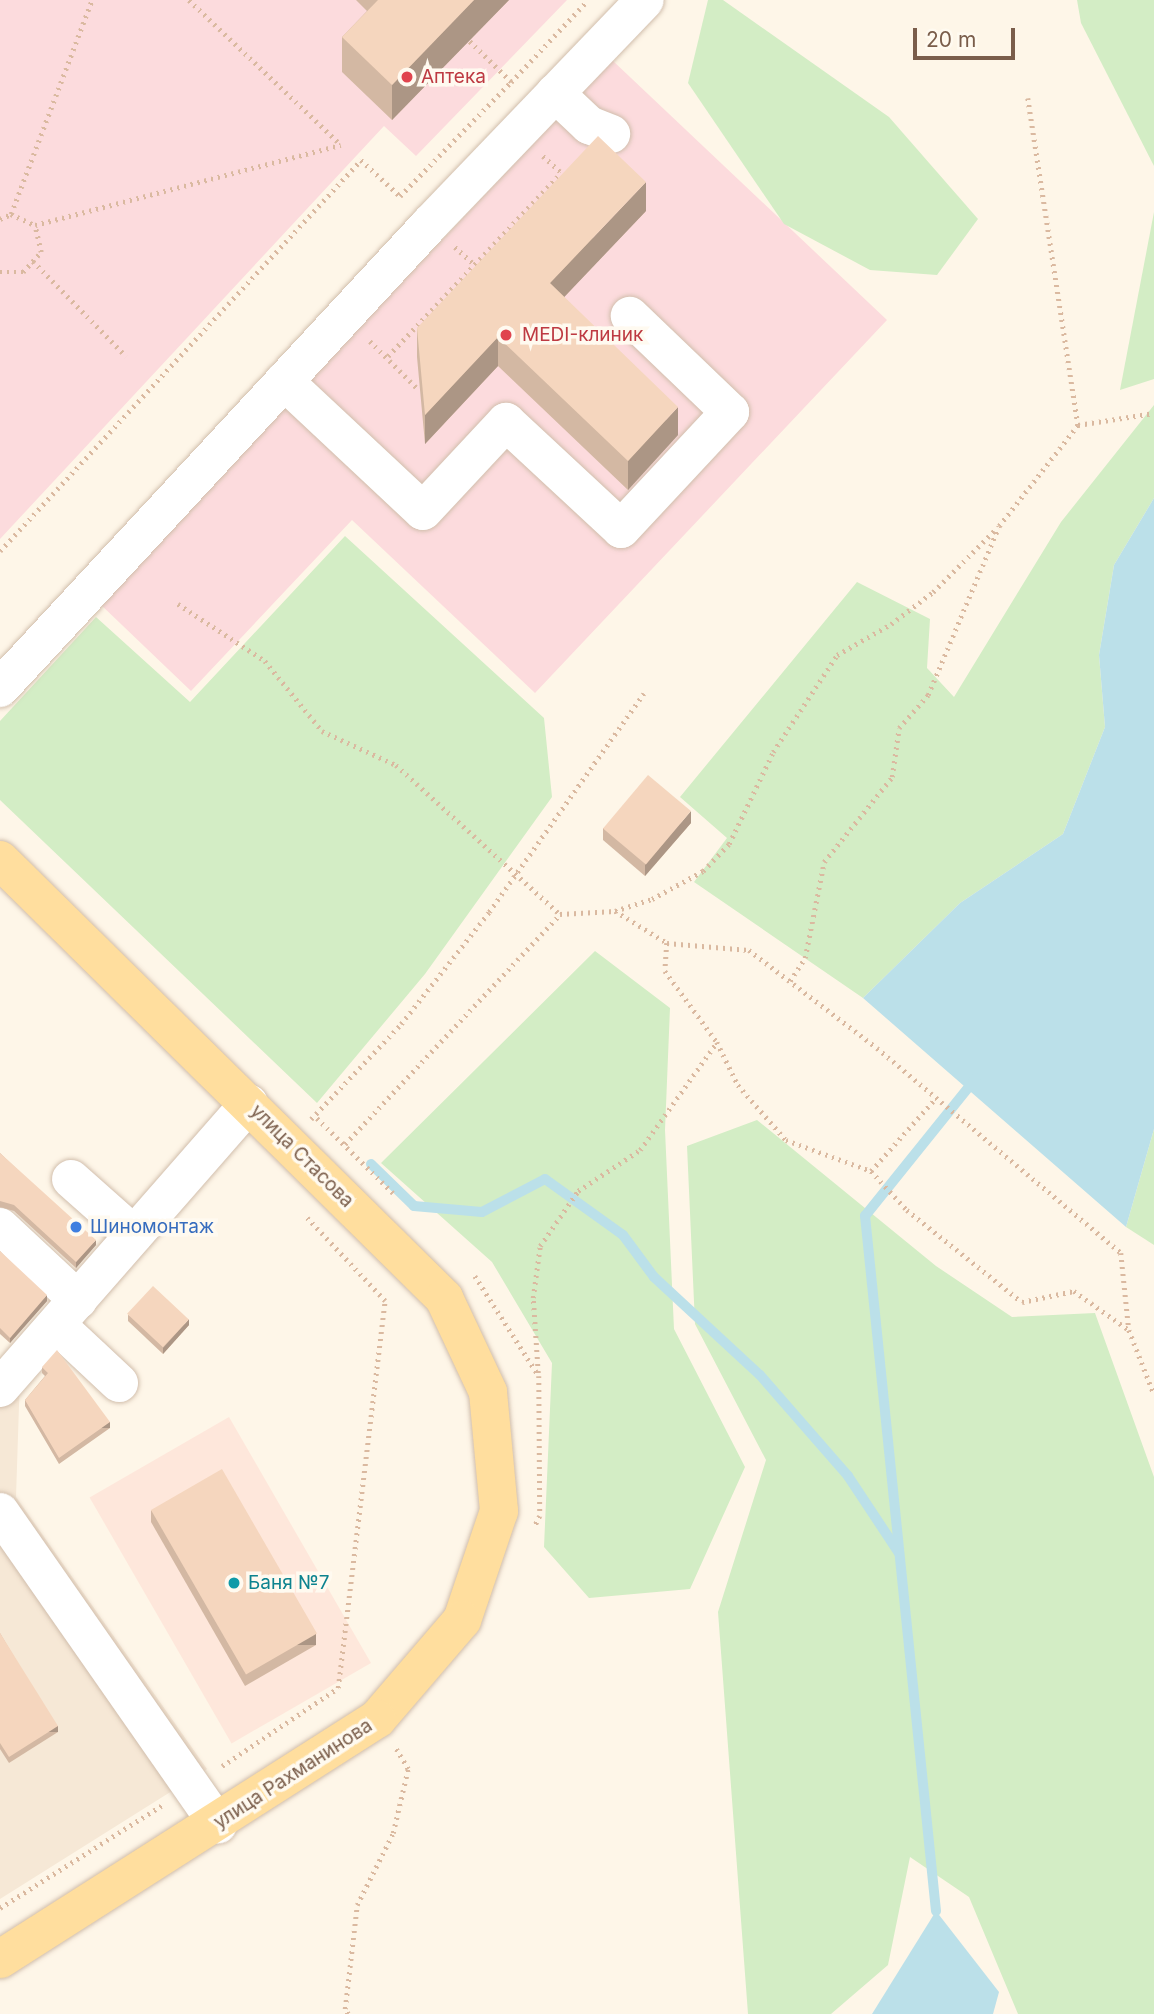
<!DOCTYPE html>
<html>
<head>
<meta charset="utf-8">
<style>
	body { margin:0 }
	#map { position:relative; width:1154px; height:2014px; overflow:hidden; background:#fef6e8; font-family:Inter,sans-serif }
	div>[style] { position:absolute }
	.residential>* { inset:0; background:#f6e8d6 }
	.commercial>* { inset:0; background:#fee7db; transform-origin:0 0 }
	.medical>* { inset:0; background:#fcdbdd }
	.green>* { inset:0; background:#d3edc5 }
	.water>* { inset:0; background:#bbe0e9 }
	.stream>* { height:10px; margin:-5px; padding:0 5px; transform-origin:5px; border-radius:5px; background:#bbe0e9 }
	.path>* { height:4.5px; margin-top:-2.25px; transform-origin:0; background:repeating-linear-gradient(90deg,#dab9a0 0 2px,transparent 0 7px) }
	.roads { filter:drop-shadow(0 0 2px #d1beac) drop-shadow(0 0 2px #d1beac) }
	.minor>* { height:38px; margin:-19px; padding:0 19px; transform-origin:19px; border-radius:19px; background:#fff }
	.major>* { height:38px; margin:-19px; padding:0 19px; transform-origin:19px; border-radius:19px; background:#ffde9e }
	.wall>* { inset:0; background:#d3b8a3 }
	.shaded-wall>* { inset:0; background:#ac9685; transform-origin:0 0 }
	.building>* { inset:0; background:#f5d6be; transform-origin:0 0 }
	.dots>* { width:19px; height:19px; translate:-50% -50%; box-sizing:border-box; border:4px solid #fffaf0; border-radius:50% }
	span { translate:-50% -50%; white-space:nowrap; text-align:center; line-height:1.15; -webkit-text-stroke:7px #fffaf0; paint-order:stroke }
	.health-label { font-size:19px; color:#be3a42 }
	.left { translate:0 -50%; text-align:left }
	.street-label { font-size:19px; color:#7a5d4a }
	.shop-label { font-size:19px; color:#366cbe }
	.culture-label { font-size:19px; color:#0d838f }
	.scale { position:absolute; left:913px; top:28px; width:102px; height:32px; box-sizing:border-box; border:4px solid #7a5d4a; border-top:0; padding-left:9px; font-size:21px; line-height:24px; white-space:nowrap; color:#7a5d4a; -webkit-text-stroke:5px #fffaf0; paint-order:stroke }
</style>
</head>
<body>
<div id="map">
	<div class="residential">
		<i style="clip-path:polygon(0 1357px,20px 1375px,16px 1497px,207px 1769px,0 1899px)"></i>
	</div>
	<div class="commercial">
		<i style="left:229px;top:1417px;width:284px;height:161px;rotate:60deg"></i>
	</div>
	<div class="medical">
		<i style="clip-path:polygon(0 0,567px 0,416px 156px,384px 126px,0 539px)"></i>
		<i style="clip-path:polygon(612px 60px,887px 320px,535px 693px,352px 520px,191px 691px,99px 603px)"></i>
	</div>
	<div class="green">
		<i style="clip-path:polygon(708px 0,723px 0,889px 117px,978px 219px,937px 275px,870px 270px,784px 224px,688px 83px)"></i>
		<i style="clip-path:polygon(1077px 0,1154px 0,1154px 166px,1081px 23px)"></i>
		<i style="clip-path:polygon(1154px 212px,1154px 379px,1120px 390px)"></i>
		<i style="clip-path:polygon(1154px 405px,1154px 498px,1114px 565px,1099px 655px,1105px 727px,1063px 834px,960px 903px,863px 998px,694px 882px,727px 838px,680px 797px,857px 582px,930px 619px,927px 668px,954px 697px,1061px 522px)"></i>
		<i style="clip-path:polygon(345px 536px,544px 718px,552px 797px,425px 974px,317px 1103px,0 800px,0 721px,96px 617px,190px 702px)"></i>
		<i style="clip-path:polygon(595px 951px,670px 1008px,665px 1130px,674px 1329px,745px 1467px,690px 1589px,589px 1598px,544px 1547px,552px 1363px,492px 1262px,381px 1163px)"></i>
		<i style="clip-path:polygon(757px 1120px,936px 1266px,1012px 1317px,1095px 1313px,1154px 1477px,1154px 2014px,1018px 2014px,969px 1897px,910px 1857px,888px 1965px,831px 2014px,748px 2014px,718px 1612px,766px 1460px,695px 1324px,687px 1146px)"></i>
		<i style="clip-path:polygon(1154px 1129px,1154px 1245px,1126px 1227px)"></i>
	</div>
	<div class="water">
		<i style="clip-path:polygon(1154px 498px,1154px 1129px,1126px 1227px,863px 998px,960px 903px,1063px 834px,1105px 727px,1099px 655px,1114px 565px)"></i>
		<i style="clip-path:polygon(936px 1911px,999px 1992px,993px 2014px,872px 2014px)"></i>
	</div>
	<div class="stream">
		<i style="left:371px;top:1164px;width:60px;rotate:44.3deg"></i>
		<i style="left:414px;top:1206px;width:68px;rotate:5deg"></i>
		<i style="left:482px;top:1212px;width:71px;rotate:-27.6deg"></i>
		<i style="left:545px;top:1179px;width:96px;rotate:35.7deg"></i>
		<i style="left:623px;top:1235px;width:52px;rotate:53.6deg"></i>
		<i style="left:654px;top:1277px;width:144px;rotate:42.8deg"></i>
		<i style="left:760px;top:1375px;width:134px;rotate:48.9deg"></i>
		<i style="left:848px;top:1476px;width:92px;rotate:56.5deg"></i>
		<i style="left:936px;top:1911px;width:699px;rotate:-95.83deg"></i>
		<i style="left:865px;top:1216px;width:177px;rotate:-51.2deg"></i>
	</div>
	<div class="path">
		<i style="left:189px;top:0;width:210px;rotate:43.6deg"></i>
		<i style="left:511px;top:82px;width:112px;rotate:-46.8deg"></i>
		<i style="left:1028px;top:98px;width:331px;rotate:81.3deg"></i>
		<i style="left:543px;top:156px;width:27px;rotate:42deg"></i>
		<i style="left:11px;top:214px;width:229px;rotate:-69.3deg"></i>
		<i style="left:0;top:219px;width:12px;rotate:-24deg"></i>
		<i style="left:11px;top:214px;width:26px;rotate:25deg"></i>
		<i style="left:35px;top:225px;width:316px;rotate:-14.7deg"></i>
		<i style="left:455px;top:247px;width:25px;rotate:42deg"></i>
		<i style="left:33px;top:261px;width:133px;rotate:45.6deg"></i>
		<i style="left:0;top:272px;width:23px"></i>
		<i style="left:23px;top:272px;width:27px;rotate:-48deg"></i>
		<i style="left:41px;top:252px;width:28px;rotate:-103deg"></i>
		<i style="left:370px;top:341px;width:69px;rotate:45deg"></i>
		<i style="left:388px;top:356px;width:252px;rotate:-46.6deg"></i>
		<i style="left:0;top:551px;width:532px;rotate:-47.28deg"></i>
		<i style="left:361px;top:160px;width:53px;rotate:42.7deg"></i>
		<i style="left:400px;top:196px;width:159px;rotate:-45.8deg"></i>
		<i style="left:511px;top:82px;width:59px;rotate:-135.7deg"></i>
		<i style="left:178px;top:604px;width:104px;rotate:33.2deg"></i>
		<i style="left:265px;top:661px;width:90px;rotate:50.8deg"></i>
		<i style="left:322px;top:731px;width:81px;rotate:24.7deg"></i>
		<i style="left:396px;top:765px;width:222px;rotate:42.3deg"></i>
		<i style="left:615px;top:911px;width:39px;rotate:-18deg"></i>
		<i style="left:652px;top:899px;width:58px;rotate:-28.8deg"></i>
		<i style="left:703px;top:871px;width:37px;rotate:-46deg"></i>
		<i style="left:729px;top:844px;width:102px;rotate:-64.4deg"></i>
		<i style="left:773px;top:752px;width:116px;rotate:-56.6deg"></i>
		<i style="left:837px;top:655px;width:62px;rotate:-29.9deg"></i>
		<i style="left:891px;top:624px;width:53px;rotate:-37.3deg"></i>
		<i style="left:933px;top:592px;width:91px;rotate:-45deg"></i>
		<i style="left:667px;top:943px;width:28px;rotate:94deg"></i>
		<i style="left:665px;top:971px;width:88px;rotate:53.8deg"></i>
		<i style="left:717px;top:1042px;width:48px;rotate:64deg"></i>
		<i style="left:738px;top:1085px;width:73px;rotate:48.9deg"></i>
		<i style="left:786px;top:1140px;width:90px;rotate:20deg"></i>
		<i style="left:871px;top:1171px;width:53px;rotate:47.3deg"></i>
		<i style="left:907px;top:1210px;width:147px;rotate:38.7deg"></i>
		<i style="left:1022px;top:1302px;width:53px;rotate:-11.9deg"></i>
		<i style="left:1074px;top:1291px;width:67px;rotate:35.3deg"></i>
		<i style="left:790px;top:981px;width:27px;rotate:-57deg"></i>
		<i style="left:805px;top:958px;width:98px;rotate:-78.8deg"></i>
		<i style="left:824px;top:862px;width:109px;rotate:-51.3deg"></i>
		<i style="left:892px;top:777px;width:49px;rotate:-81.9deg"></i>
		<i style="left:899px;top:728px;width:44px;rotate:-48.7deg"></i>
		<i style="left:928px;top:695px;width:183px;rotate:-67.2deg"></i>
		<i style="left:999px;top:526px;width:128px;rotate:-52deg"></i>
		<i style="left:1078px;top:425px;width:77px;rotate:-9deg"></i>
		<i style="left:317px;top:1118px;width:107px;rotate:44.6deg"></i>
		<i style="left:311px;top:1119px;width:131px;rotate:-46.5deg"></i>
		<i style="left:401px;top:1024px;width:142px;rotate:-51.8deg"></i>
		<i style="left:489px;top:912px;width:268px;rotate:-54.7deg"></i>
		<i style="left:345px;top:1144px;width:315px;rotate:-46.9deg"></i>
		<i style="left:560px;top:914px;width:55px;rotate:-3.1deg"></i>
		<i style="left:615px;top:911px;width:61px;rotate:31.6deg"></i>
		<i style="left:667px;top:943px;width:82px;rotate:4.9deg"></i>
		<i style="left:749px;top:950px;width:161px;rotate:37.4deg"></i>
		<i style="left:877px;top:1048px;width:319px;rotate:40deg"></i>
		<i style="left:1121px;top:1253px;width:77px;rotate:84.1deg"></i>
		<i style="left:1129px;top:1330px;width:69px;rotate:68.7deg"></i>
		<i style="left:871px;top:1171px;width:96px;rotate:-48.4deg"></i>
		<i style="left:475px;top:1276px;width:119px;rotate:57.4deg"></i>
		<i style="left:539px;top:1376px;width:140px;rotate:89.6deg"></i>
		<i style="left:540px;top:1516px;width:13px;rotate:117deg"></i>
		<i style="left:538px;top:1373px;width:75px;rotate:-93.8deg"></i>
		<i style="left:533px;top:1298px;width:52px;rotate:-82.3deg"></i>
		<i style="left:540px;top:1246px;width:67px;rotate:-55.4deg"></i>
		<i style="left:578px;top:1191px;width:74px;rotate:-33.5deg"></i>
		<i style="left:640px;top:1150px;width:133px;rotate:-54.5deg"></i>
		<i style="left:222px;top:1766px;width:140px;rotate:-33.9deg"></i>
		<i style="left:338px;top:1688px;width:390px;rotate:-83.1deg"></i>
		<i style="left:385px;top:1301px;width:115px;rotate:-133.2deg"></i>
		<i style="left:0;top:1908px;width:192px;rotate:-32.4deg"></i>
		<i style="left:348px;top:2014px;width:6px;rotate:-121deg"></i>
		<i style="left:345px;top:2009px;width:105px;rotate:-83.4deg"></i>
		<i style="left:357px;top:1905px;width:80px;rotate:-63.4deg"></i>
		<i style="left:393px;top:1833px;width:66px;rotate:-76.8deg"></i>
		<i style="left:408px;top:1769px;width:26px;rotate:-121deg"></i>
	</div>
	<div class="roads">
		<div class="minor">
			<i style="left:555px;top:93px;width:47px;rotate:43.3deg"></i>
			<i style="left:589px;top:125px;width:24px;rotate:22deg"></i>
			<i style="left:284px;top:381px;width:190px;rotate:43.1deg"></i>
			<i style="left:423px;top:511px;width:122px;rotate:-47deg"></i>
			<i style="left:506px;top:422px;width:157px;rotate:42.9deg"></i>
			<i style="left:621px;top:529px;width:160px;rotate:-47deg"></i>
			<i style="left:730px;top:412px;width:139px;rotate:-136.2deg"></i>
			<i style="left:0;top:688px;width:633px;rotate:-47.18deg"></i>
			<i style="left:430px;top:224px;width:310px;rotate:-46.2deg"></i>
			<i style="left:71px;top:1179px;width:84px;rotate:41.6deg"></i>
			<i style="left:0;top:1227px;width:107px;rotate:43.1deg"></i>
			<i style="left:57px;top:1325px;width:85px;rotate:43.1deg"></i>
			<i style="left:0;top:1388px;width:378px;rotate:-48.8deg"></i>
			<i style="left:0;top:1512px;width:381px;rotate:55.1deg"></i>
		</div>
		<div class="major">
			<i style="left:0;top:860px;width:624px;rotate:44.61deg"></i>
			<i style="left:444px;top:1298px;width:104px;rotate:64.9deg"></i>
			<i style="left:488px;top:1392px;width:120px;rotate:84.7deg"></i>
			<i style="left:499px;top:1511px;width:115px;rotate:108.7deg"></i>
			<i style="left:462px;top:1620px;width:130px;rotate:130.6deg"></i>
			<i style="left:377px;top:1719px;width:447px;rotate:147.5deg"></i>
		</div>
	</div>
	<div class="wall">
		<i style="clip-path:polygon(356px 0,509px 0,392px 120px,342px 72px,342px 37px,367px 11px)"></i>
		<i style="clip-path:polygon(646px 211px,564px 297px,678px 435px,628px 490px,498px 366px,425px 444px,417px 357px,417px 328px)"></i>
		<i style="clip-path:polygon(691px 823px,645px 876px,603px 840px,603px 828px)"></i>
		<i style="clip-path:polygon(0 1153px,96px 1245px,76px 1268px,14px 1211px,0 1207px)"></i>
		<i style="clip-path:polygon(0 1251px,47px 1301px,10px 1343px,0 1334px)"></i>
		<i style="clip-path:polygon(128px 1315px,189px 1325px,163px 1354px,128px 1321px)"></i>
		<i style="clip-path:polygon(42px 1367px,110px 1428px,59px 1464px,25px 1406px,25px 1400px,45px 1376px,42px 1373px)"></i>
		<i style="clip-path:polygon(151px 1510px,316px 1645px,245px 1686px,151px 1522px)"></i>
		<i style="clip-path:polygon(0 1633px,58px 1732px,9px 1763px,0 1749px)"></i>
	</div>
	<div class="shaded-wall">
		<i style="clip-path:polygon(474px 0,509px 0,392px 120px,392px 85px)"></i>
		<i style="clip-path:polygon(646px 182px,646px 211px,550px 312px,550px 283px)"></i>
		<i style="clip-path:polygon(498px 337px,498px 366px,425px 444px,425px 415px)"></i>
		<i style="clip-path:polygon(678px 407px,678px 435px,628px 490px,628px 461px)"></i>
		<i style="clip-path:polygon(691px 811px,691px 823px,645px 876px,645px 865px)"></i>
		<i style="clip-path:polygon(96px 1240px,96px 1245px,76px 1268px,76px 1262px)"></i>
		<i style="clip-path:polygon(47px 1295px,47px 1301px,10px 1343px,10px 1338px)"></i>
		<i style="clip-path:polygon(189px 1319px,189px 1325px,163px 1354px,163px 1348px)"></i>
		<i style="left:110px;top:1422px;width:6px;height:62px;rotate:90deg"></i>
		<i style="left:316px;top:1634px;width:11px;height:82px;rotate:90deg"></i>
		<i style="left:58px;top:1726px;width:6px;height:58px;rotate:90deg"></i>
	</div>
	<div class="building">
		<i style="clip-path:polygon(378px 0,474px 0,392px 85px,342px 37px)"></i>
		<i style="clip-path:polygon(598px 136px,646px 182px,550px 283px,678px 407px,628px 461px,498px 337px,425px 415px,417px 328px)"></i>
		<i style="left:648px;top:775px;width:56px;height:70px;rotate:40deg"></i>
		<i style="clip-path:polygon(0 1153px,96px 1240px,76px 1262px,14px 1205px,0 1201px)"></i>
		<i style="clip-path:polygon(0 1251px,47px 1295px,10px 1338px,0 1328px)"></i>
		<i style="left:153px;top:1286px;width:49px;height:38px;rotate:43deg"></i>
		<i style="clip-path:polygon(57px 1350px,110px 1422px,59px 1458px,25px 1400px,48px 1373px,42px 1367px)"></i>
		<i style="left:222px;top:1469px;width:190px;height:82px;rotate:60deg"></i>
		<i style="clip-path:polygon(0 1633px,58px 1726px,9px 1757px,0 1743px)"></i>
	</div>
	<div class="dots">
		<i style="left:407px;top:77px;background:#e0444e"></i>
		<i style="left:506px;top:335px;background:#e0444e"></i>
		<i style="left:76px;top:1227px;background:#3f7fe0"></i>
		<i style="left:234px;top:1583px;background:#0f9aa8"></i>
	</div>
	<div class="health-label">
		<span class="left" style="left:421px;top:77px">Аптека</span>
		<span class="left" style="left:522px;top:335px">MEDI-клиник</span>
	</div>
	<div class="street-label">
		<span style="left:302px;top:1156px;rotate:45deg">улица Стасова</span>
		<span style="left:293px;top:1774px;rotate:-33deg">улица Рахманинова</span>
	</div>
	<div class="shop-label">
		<span class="left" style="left:90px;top:1227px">Шиномонтаж</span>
	</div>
	<div class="culture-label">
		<span class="left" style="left:248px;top:1583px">Баня №7</span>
	</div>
	<div class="scale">20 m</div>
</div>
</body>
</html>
